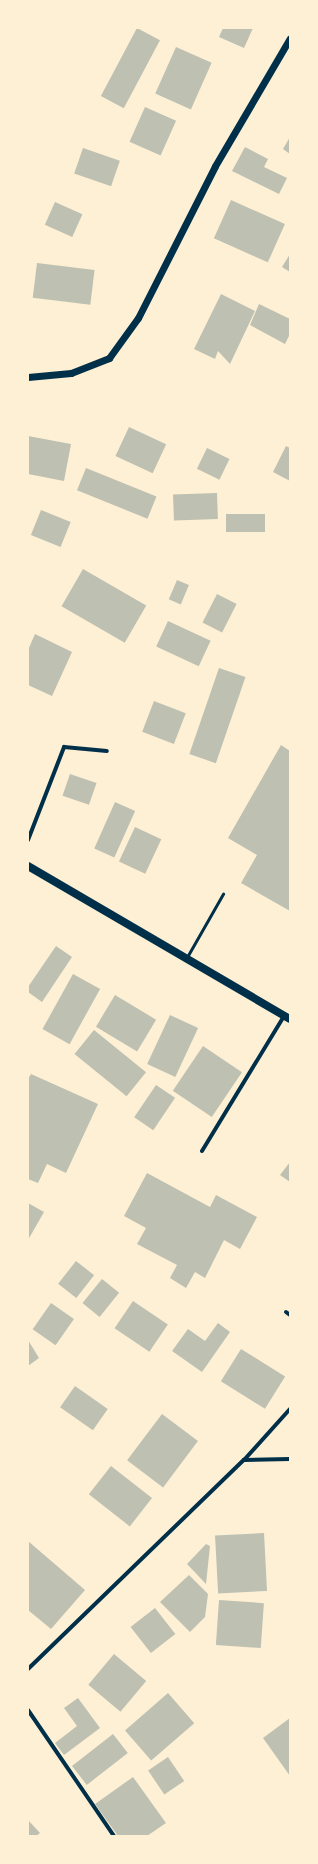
<!DOCTYPE html>
<html>
<head>
<meta charset="utf-8">
<style>
	body { margin:0 }
	#map { position:relative; width:318px; height:1864px; overflow:hidden; background:#fdf0d5; font-family:Barlow,sans-serif }
	div>[style] { position:absolute }
	.building>* { inset:0; background:#bec0b2; transform-origin:0 0 }
	.service>* { height:3px; margin:-1.5px; padding:0 1.5px; transform-origin:1.5px; border-radius:1.5px; background:#003049 }
	.minor>* { height:4px; margin:-2px; padding:0 2px; transform-origin:2px; border-radius:2px; background:#003049 }
	.tertiary>* { height:7px; margin:-3.5px; padding:0 3.5px; transform-origin:3.5px; border-radius:3.5px; background:#003049 }
	.secondary>* { height:8px; margin:-4px; padding:0 4px; transform-origin:4px; border-radius:4px; background:#003049 }
	span { translate:-50% -50%; white-space:nowrap; text-align:center; line-height:1.15; -webkit-text-stroke:3px #fdf0d5; paint-order:stroke }
	.frame { position:absolute; inset:0; border:29px solid #fdf0d5; pointer-events:none }
</style>
</head>
<body>
<div id="map">
	<div class="building">
		<i style="left:137px;top:28px;width:26px;height:77px;rotate:28deg"></i>
		<i style="clip-path:polygon(223px 28px,253px 28px,244px 48px,219px 37px)"></i>
		<i style="left:176px;top:47px;width:39px;height:51px;rotate:24deg"></i>
		<i style="left:145px;top:107px;width:34px;height:38px;rotate:24deg"></i>
		<i style="clip-path:polygon(290px 137px,290px 154px,283px 149px)"></i>
		<i style="clip-path:polygon(245px 147px,268px 159px,264px 167px,287px 178px,279px 194px,232px 171px)"></i>
		<i style="left:83px;top:148px;width:39px;height:27px;rotate:19deg"></i>
		<i style="left:231px;top:200px;width:59px;height:42px;rotate:24deg"></i>
		<i style="left:55px;top:202px;width:30px;height:25px;rotate:24deg"></i>
		<i style="clip-path:polygon(290px 254px,290px 272px,282px 267px)"></i>
		<i style="left:37px;top:263px;width:58px;height:35px;rotate:7deg"></i>
		<i style="clip-path:polygon(221px 294px,255px 311px,230px 364px,218px 351px,215px 359px,194px 349px)"></i>
		<i style="clip-path:polygon(259px 304px,290px 319px,290px 334px,285px 344px,250px 325px)"></i>
		<i style="left:129px;top:427px;width:41px;height:32px;rotate:25deg"></i>
		<i style="clip-path:polygon(28px 436px,71px 444px,64px 481px,28px 474px)"></i>
		<i style="clip-path:polygon(286px 446px,290px 448px,290px 481px,273px 472px)"></i>
		<i style="left:207px;top:448px;width:25px;height:23px;rotate:26deg"></i>
		<i style="left:86px;top:468px;width:76px;height:24px;rotate:22deg"></i>
		<i style="left:217px;top:493px;width:26px;height:44px;rotate:88deg"></i>
		<i style="left:41px;top:510px;width:32px;height:27px;rotate:22deg"></i>
		<i style="left:226px;top:514px;width:39px;height:18px"></i>
		<i style="left:83px;top:569px;width:73px;height:43px;rotate:30deg"></i>
		<i style="left:177px;top:580px;width:13px;height:21px;rotate:23deg"></i>
		<i style="left:217px;top:594px;width:22px;height:32px;rotate:27deg"></i>
		<i style="left:168px;top:621px;width:47px;height:28px;rotate:25deg"></i>
		<i style="clip-path:polygon(35px 634px,72px 652px,52px 696px,28px 685px,28px 650px)"></i>
		<i style="left:219px;top:668px;width:28px;height:91px;rotate:19deg"></i>
		<i style="left:154px;top:701px;width:34px;height:33px;rotate:21deg"></i>
		<i style="clip-path:polygon(281px 745px,290px 751px,290px 911px,241px 883px,257px 855px,228px 838px)"></i>
		<i style="left:70px;top:774px;width:28px;height:23px;rotate:19deg"></i>
		<i style="left:115px;top:802px;width:22px;height:51px;rotate:24deg"></i>
		<i style="left:135px;top:827px;width:29px;height:38px;rotate:25deg"></i>
		<i style="clip-path:polygon(56px 946px,72px 957px,42px 1002px,28px 992px,28px 987px)"></i>
		<i style="left:73px;top:974px;width:31px;height:63px;rotate:29deg"></i>
		<i style="left:115px;top:995px;width:48px;height:37px;rotate:31deg"></i>
		<i style="left:170px;top:1015px;width:31px;height:54px;rotate:25deg"></i>
		<i style="left:94px;top:1030px;width:67px;height:31px;rotate:39deg"></i>
		<i style="left:203px;top:1046px;width:47px;height:54px;rotate:34deg"></i>
		<i style="clip-path:polygon(31px 1074px,98px 1104px,66px 1173px,47px 1164px,38px 1183px,28px 1179px,28px 1079px)"></i>
		<i style="left:156px;top:1085px;width:23px;height:39px;rotate:34deg"></i>
		<i style="clip-path:polygon(290px 1162px,290px 1182px,280px 1175px)"></i>
		<i style="clip-path:polygon(147px 1173px,210px 1207px,216px 1195px,257px 1217px,240px 1249px,224px 1240px,205px 1278px,195px 1272px,186px 1288px,170px 1278px,177px 1265px,137px 1244px,146px 1228px,124px 1216px)"></i>
		<i style="clip-path:polygon(28px 1203px,44px 1212px,28px 1240px)"></i>
		<i style="left:76px;top:1261px;width:23px;height:29px;rotate:38deg"></i>
		<i style="left:102px;top:1279px;width:22px;height:31px;rotate:39deg"></i>
		<i style="left:133px;top:1301px;width:42px;height:33px;rotate:34deg"></i>
		<i style="left:51px;top:1303px;width:28px;height:32px;rotate:35deg"></i>
		<i style="clip-path:polygon(218px 1323px,230px 1332px,202px 1372px,172px 1351px,188px 1329px,205px 1341px)"></i>
		<i style="clip-path:polygon(28px 1340px,39px 1358px,28px 1366px)"></i>
		<i style="left:241px;top:1349px;width:52px;height:38px;rotate:32deg"></i>
		<i style="left:75px;top:1386px;width:40px;height:26px;rotate:35deg"></i>
		<i style="left:162px;top:1414px;width:45px;height:58px;rotate:37deg"></i>
		<i style="left:111px;top:1466px;width:52px;height:36px;rotate:38deg"></i>
		<i style="left:264px;top:1533px;width:58px;height:49px;rotate:87deg"></i>
		<i style="clip-path:polygon(28px 1541px,85px 1590px,51px 1629px,28px 1610px)"></i>
		<i style="clip-path:polygon(206px 1544px,210px 1546px,206px 1584px,187px 1564px)"></i>
		<i style="clip-path:polygon(189px 1575px,208px 1594px,205px 1617px,190px 1632px,160px 1602px)"></i>
		<i style="left:219px;top:1600px;width:45px;height:45px;rotate:4deg"></i>
		<i style="left:155px;top:1608px;width:33px;height:31px;rotate:52deg"></i>
		<i style="left:114px;top:1654px;width:42px;height:40px;rotate:40deg"></i>
		<i style="left:168px;top:1693px;width:40px;height:57px;rotate:49deg"></i>
		<i style="clip-path:polygon(78px 1698px,100px 1728px,64px 1755px,55px 1743px,77px 1726px,64px 1708px)"></i>
		<i style="clip-path:polygon(290px 1718px,290px 1776px,263px 1738px)"></i>
		<i style="left:113px;top:1734px;width:24px;height:52px;rotate:52deg"></i>
		<i style="left:168px;top:1757px;width:29px;height:24px;rotate:56deg"></i>
		<i style="clip-path:polygon(133px 1777px,166px 1823px,147px 1836px,118px 1836px,95px 1804px)"></i>
		<i style="clip-path:polygon(28px 1820px,40px 1833px,36px 1836px,28px 1836px)"></i>
	</div>
	<div class="service">
		<i style="left:187px;top:957px;width:73px;rotate:-60.3deg"></i>
	</div>
	<div class="minor">
		<i style="left:28px;top:840px;width:100px;rotate:-68.8deg"></i>
		<i style="left:64px;top:747px;width:43px;rotate:5.3deg"></i>
		<i style="left:202px;top:1151px;width:158px;rotate:-58.7deg"></i>
		<i style="left:286px;top:1312px;width:5px;rotate:37deg"></i>
		<i style="left:244px;top:1460px;width:46px;rotate:-1.2deg"></i>
		<i style="left:28px;top:1669px;width:301px;rotate:-44.1deg"></i>
		<i style="left:244px;top:1460px;width:69px;rotate:-48deg"></i>
		<i style="left:28px;top:1710px;width:153px;rotate:55.7deg"></i>
	</div>
	<div class="tertiary">
		<i style="left:28px;top:377px;width:43px;rotate:-5.3deg"></i>
		<i style="left:71px;top:373px;width:41px;rotate:-21.5deg"></i>
		<i style="left:109px;top:358px;width:49px;rotate:-54.1deg"></i>
		<i style="left:138px;top:318px;width:170px;rotate:-63.1deg"></i>
		<i style="left:215px;top:166px;width:148px;rotate:-59.6deg"></i>
	</div>
	<div class="secondary">
		<i style="left:28px;top:866px;width:303px;rotate:30.3deg"></i>
	</div>
	<div class="frame"></div>
</div>
</body>
</html>
